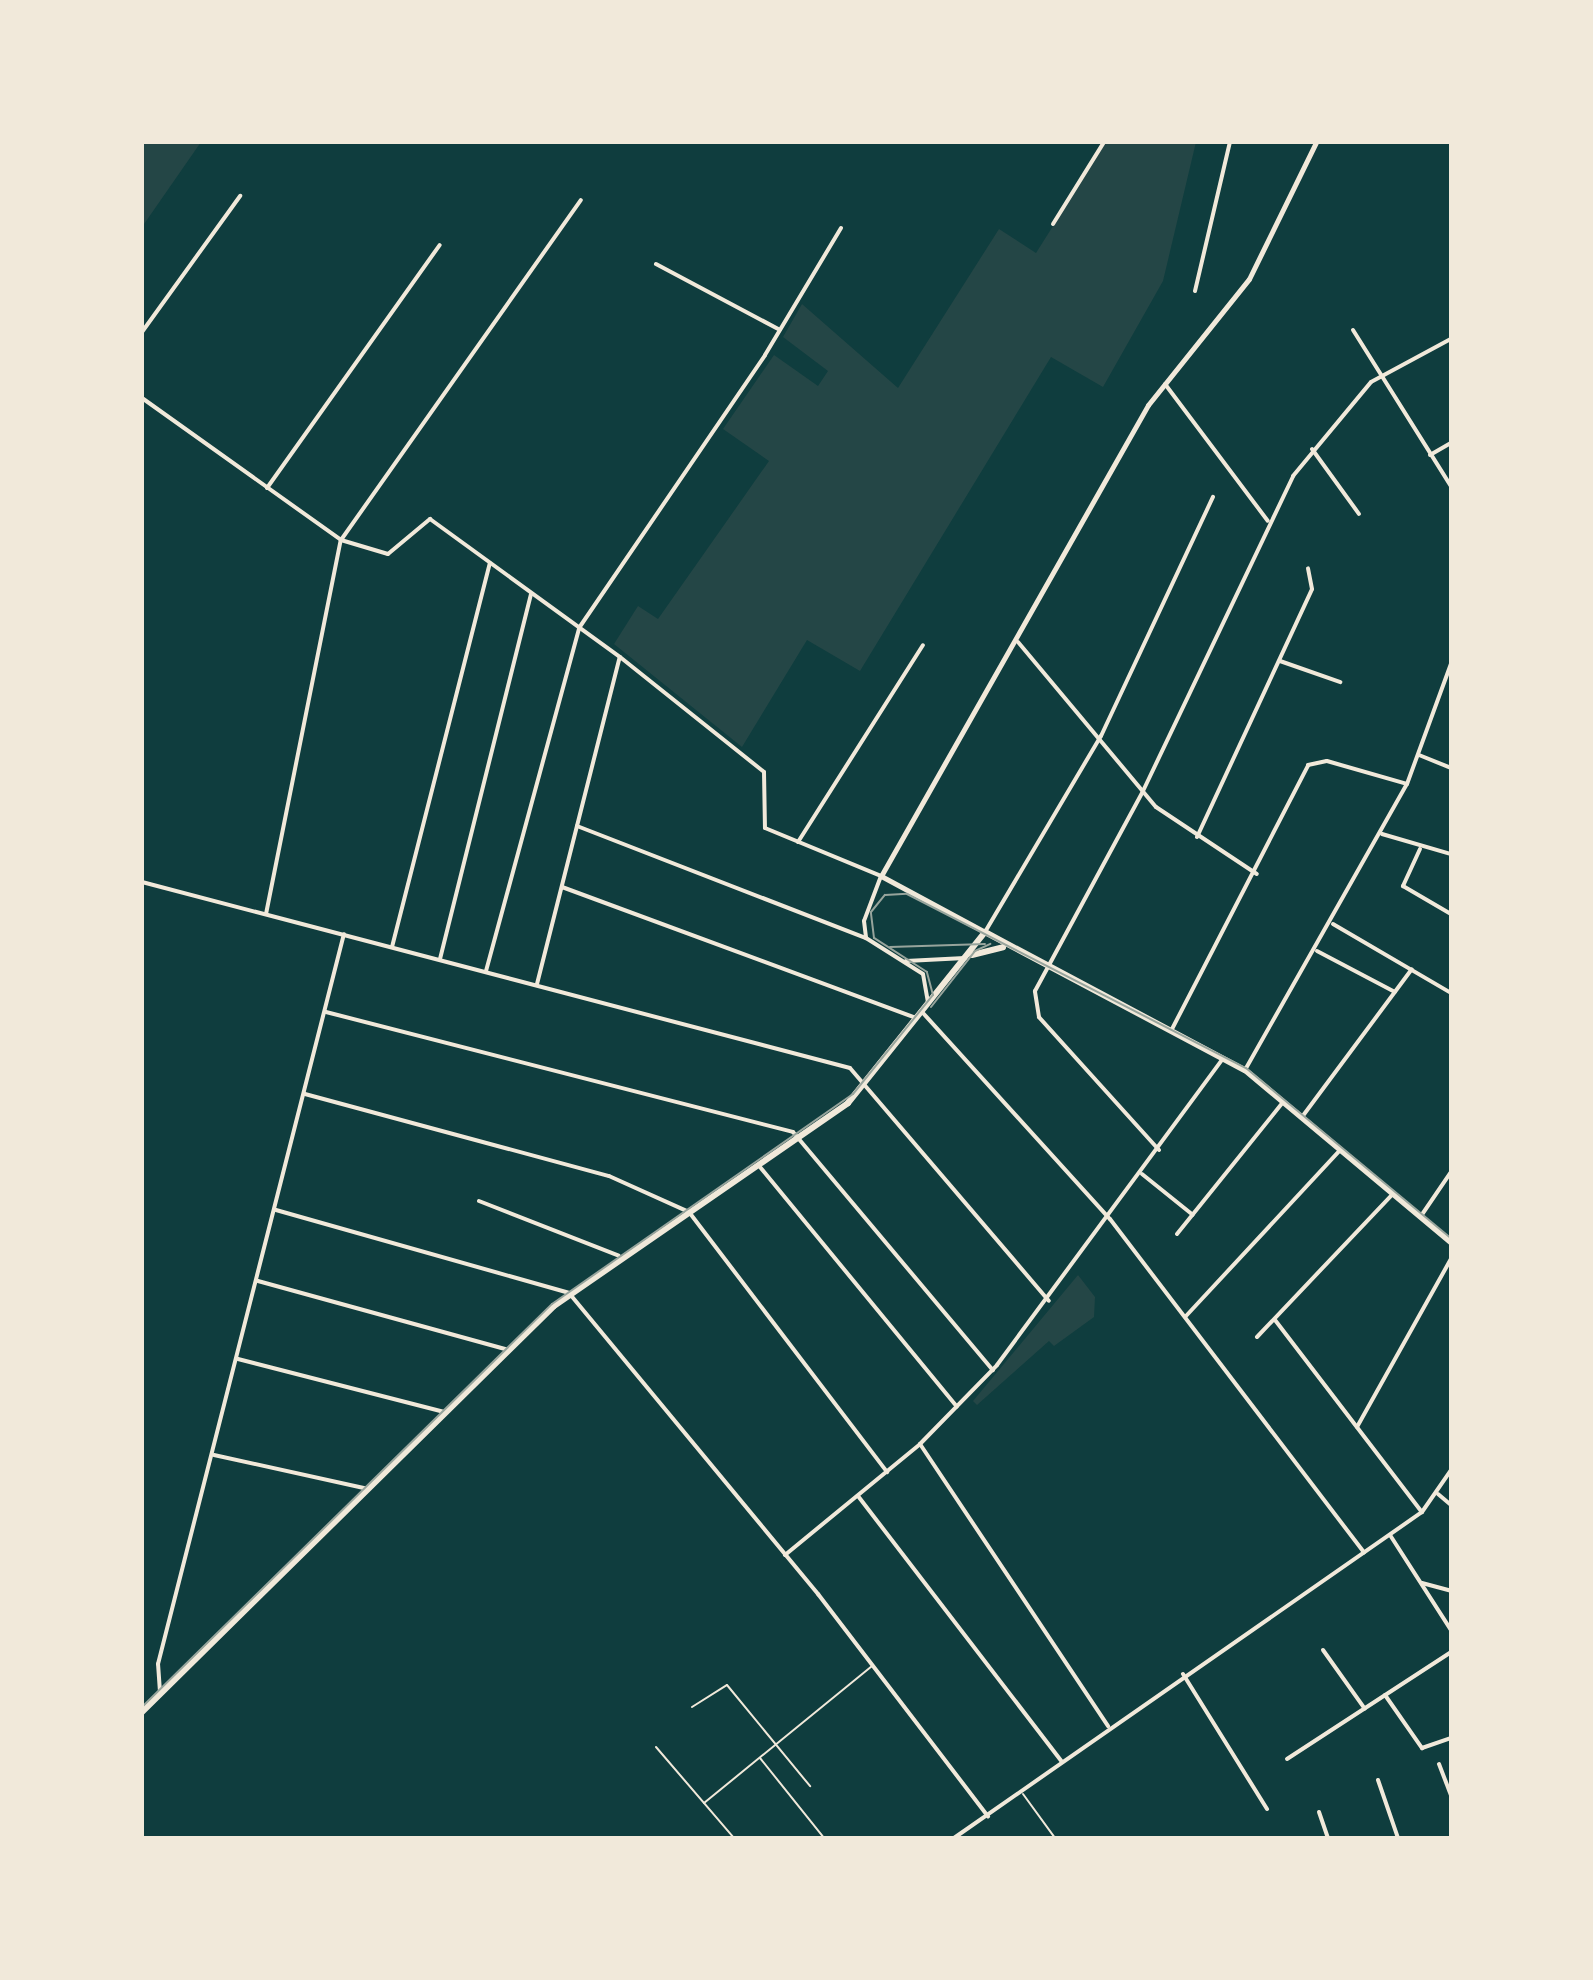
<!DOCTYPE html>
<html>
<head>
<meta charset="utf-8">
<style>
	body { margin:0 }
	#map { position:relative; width:1593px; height:1980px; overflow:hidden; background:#0f3d3e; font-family:Barlow,sans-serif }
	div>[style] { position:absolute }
	.green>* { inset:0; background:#244646 }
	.service>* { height:2px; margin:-1px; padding:0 1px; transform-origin:1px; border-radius:1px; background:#f1e9da }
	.minor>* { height:4px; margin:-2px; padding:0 2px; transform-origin:2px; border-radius:2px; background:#f1e9da }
	.tertiary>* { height:5px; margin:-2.5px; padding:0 2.5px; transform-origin:2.5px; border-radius:2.5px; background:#f1e9da }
	.secondary>* { height:6px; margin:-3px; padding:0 3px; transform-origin:3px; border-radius:3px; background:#f1e9da }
	.tram>* { height:2px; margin:-1px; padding:0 1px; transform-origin:1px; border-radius:1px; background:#97a49c }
	span { translate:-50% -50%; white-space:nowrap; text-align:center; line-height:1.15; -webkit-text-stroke:8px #f1e9da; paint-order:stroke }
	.frame { position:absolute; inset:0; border:144px solid #f1e9da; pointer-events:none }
</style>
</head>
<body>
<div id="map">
	<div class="green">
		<i style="clip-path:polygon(142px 142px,201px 142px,142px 227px)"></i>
		<i style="clip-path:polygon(1106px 142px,1196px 142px,1163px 281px,1103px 387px,1051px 357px,860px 671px,807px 640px,742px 747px,614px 644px,638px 606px,658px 619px,769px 461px,723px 429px,774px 355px,818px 386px,828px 371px,783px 337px,802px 304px,898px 388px,999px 229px,1036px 253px)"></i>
		<i style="clip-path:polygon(1078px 1275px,1095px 1297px,1094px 1317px,1054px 1346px,1049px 1341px,977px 1405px,973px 1401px)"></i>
	</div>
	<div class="service">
		<i style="left:692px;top:1707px;width:41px;rotate:-32.2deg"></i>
		<i style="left:727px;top:1685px;width:131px;rotate:50.6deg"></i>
		<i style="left:656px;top:1747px;width:120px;rotate:49.4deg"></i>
		<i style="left:760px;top:1758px;width:102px;rotate:51.3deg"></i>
		<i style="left:1023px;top:1794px;width:54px;rotate:54deg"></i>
		<i style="left:704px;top:1803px;width:218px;rotate:-39.2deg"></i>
	</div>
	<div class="minor">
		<i style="left:1053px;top:224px;width:97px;rotate:-58.1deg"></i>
		<i style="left:656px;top:264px;width:140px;rotate:28deg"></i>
		<i style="left:1195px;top:291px;width:153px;rotate:-76.8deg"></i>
		<i style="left:1353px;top:330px;width:184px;rotate:57.9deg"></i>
		<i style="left:142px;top:332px;width:168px;rotate:-54.2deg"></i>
		<i style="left:1165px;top:384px;width:171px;rotate:53.1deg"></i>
		<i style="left:142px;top:398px;width:244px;rotate:35.5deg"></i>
		<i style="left:341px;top:540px;width:49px;rotate:16.6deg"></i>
		<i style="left:388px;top:554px;width:55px;rotate:-39.8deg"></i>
		<i style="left:430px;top:519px;width:235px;rotate:36deg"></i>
		<i style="left:620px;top:657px;width:184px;rotate:38.6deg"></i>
		<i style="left:764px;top:772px;width:56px;rotate:89deg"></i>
		<i style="left:765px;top:828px;width:126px;rotate:22.5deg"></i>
		<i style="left:881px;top:876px;width:48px;rotate:110.7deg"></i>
		<i style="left:864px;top:921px;width:17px;rotate:83deg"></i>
		<i style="left:1312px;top:449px;width:80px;rotate:54.1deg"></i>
		<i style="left:1430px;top:455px;width:24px;rotate:-30deg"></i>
		<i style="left:267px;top:488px;width:298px;rotate:-54.6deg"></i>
		<i style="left:1018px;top:642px;width:215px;rotate:50.1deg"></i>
		<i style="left:1156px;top:807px;width:121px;rotate:33.6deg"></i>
		<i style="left:1280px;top:661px;width:64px;rotate:19.3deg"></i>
		<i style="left:1419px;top:755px;width:35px;rotate:22deg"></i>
		<i style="left:577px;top:826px;width:310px;rotate:21.2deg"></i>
		<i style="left:866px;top:938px;width:67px;rotate:32.3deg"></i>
		<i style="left:923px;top:974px;width:29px;rotate:80deg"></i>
		<i style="left:1382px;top:834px;width:72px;rotate:16.2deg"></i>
		<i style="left:1197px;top:837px;width:273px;rotate:-65.1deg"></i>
		<i style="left:1312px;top:589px;width:21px;rotate:-101deg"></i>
		<i style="left:798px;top:842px;width:233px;rotate:-57.6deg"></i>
		<i style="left:1420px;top:849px;width:41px;rotate:114.7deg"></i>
		<i style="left:1403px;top:886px;width:56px;rotate:30.3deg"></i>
		<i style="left:142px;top:882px;width:732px;rotate:14.72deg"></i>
		<i style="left:850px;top:1068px;width:306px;rotate:49.5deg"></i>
		<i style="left:562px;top:887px;width:378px;rotate:20.3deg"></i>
		<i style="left:266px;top:914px;width:381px;rotate:-78.7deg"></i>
		<i style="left:341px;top:540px;width:416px;rotate:-54.8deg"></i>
		<i style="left:1333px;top:924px;width:137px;rotate:30.3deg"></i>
		<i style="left:985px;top:932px;width:228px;rotate:-59.4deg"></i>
		<i style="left:1101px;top:736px;width:264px;rotate:-64.9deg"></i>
		<i style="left:392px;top:947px;width:396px;rotate:-75.7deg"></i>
		<i style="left:1317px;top:951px;width:88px;rotate:27.7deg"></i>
		<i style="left:440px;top:959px;width:376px;rotate:-76deg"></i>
		<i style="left:906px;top:961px;width:59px;rotate:-2.9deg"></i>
		<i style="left:486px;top:971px;width:355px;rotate:-74.8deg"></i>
		<i style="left:579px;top:628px;width:330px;rotate:-55.7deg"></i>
		<i style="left:765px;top:355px;width:148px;rotate:-59.1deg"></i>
		<i style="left:537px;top:984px;width:337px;rotate:-75.8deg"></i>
		<i style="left:326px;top:1012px;width:482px;rotate:14.4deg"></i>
		<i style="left:793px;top:1132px;width:311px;rotate:50deg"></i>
		<i style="left:923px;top:1013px;width:278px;rotate:47.8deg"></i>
		<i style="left:1110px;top:1219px;width:419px;rotate:52.7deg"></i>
		<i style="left:1171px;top:1031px;width:299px;rotate:-62.7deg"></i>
		<i style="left:1308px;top:765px;width:19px;rotate:-12deg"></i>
		<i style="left:1327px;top:761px;width:83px;rotate:16deg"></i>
		<i style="left:1245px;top:1070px;width:329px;rotate:-60.5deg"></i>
		<i style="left:1407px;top:784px;width:128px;rotate:-69.9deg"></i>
		<i style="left:305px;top:1094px;width:315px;rotate:15.1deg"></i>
		<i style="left:609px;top:1176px;width:88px;rotate:24.2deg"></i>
		<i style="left:689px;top:1212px;width:327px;rotate:52.7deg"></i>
		<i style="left:1302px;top:1117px;width:184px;rotate:-53.4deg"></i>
		<i style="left:1159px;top:1150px;width:179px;rotate:-132.1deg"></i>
		<i style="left:1039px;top:1017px;width:26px;rotate:-99deg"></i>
		<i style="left:1035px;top:991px;width:227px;rotate:-61.6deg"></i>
		<i style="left:1143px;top:791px;width:349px;rotate:-64.5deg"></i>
		<i style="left:1293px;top:476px;width:122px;rotate:-50.3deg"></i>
		<i style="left:1371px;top:382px;width:91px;rotate:-28.3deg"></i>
		<i style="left:760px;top:1167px;width:310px;rotate:50.6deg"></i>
		<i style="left:1142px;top:1174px;width:65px;rotate:38.8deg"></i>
		<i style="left:479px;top:1201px;width:150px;rotate:21.4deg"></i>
		<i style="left:276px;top:1210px;width:305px;rotate:15.8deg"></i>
		<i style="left:569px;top:1293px;width:391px;rotate:50.4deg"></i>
		<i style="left:818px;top:1594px;width:280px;rotate:52.6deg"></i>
		<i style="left:1421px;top:1216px;width:53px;rotate:-55.7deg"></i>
		<i style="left:1177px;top:1234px;width:169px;rotate:-51.2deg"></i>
		<i style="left:258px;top:1281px;width:260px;rotate:15.4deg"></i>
		<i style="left:1186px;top:1316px;width:226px;rotate:-47.1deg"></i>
		<i style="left:1275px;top:1320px;width:242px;rotate:52.6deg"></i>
		<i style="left:1257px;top:1337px;width:195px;rotate:-46.5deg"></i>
		<i style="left:238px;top:1359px;width:214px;rotate:14.4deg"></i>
		<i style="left:1357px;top:1427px;width:193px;rotate:-60.8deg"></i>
		<i style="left:920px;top:1444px;width:339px;rotate:56.3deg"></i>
		<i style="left:214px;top:1455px;width:158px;rotate:12.4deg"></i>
		<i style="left:1438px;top:1494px;width:17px;rotate:40deg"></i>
		<i style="left:858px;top:1496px;width:334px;rotate:52.5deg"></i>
		<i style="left:1390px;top:1535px;width:113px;rotate:57.3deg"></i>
		<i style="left:785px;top:1555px;width:175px;rotate:-39.4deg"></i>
		<i style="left:920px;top:1444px;width:110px;rotate:-45.7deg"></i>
		<i style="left:997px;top:1365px;width:380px;rotate:-53.6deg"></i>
		<i style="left:1422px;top:1583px;width:30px;rotate:15deg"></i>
		<i style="left:1323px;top:1650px;width:72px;rotate:54.6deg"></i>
		<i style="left:1183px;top:1674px;width:159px;rotate:58.1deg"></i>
		<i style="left:160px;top:1692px;width:28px;rotate:-94deg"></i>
		<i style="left:158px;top:1664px;width:753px;rotate:-75.71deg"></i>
		<i style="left:1385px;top:1695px;width:65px;rotate:55.1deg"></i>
		<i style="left:1422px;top:1748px;width:31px;rotate:-19deg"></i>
		<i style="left:1287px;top:1759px;width:196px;rotate:-33.1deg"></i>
		<i style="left:1439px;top:1764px;width:34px;rotate:69deg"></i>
		<i style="left:1378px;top:1780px;width:61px;rotate:71deg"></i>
		<i style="left:1319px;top:1812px;width:28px;rotate:71deg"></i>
		<i style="left:954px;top:1838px;width:570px;rotate:-34.86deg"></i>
		<i style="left:1422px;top:1512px;width:51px;rotate:-55.4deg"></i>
	</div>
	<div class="tertiary">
		<i style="left:985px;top:932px;width:118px;rotate:-151.7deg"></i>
		<i style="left:881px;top:876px;width:541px;rotate:-60.45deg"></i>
		<i style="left:1148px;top:405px;width:161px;rotate:-51.3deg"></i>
		<i style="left:1249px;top:279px;width:153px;rotate:-63.9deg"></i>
	</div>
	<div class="secondary">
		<i style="left:972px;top:955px;width:32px;rotate:-14deg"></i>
		<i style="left:142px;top:1712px;width:578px;rotate:-44.58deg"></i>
		<i style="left:554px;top:1306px;width:357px;rotate:-34.6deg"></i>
		<i style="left:848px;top:1103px;width:219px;rotate:-51.3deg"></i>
		<i style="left:985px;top:932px;width:294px;rotate:28deg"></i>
		<i style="left:1245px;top:1070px;width:268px;rotate:39.9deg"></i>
	</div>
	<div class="tram">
		<i style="left:890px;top:947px;width:95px;rotate:-1.8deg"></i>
		<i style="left:931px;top:1007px;width:71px;rotate:-51.8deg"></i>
		<i style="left:975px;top:951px;width:17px;rotate:-25deg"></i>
		<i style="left:142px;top:1707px;width:575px;rotate:-44.51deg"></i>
		<i style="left:552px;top:1304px;width:367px;rotate:-34.9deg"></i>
		<i style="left:853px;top:1094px;width:127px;rotate:-51.1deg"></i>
		<i style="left:933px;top:995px;width:24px;rotate:-105deg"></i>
		<i style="left:927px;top:972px;width:63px;rotate:-147.3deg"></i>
		<i style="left:874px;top:938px;width:26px;rotate:-97deg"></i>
		<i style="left:871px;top:912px;width:22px;rotate:-51deg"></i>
		<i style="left:885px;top:895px;width:22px;rotate:-3deg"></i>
		<i style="left:907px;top:894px;width:381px;rotate:27.2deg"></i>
		<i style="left:1246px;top:1068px;width:266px;rotate:39.7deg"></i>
	</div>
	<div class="frame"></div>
</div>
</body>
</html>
